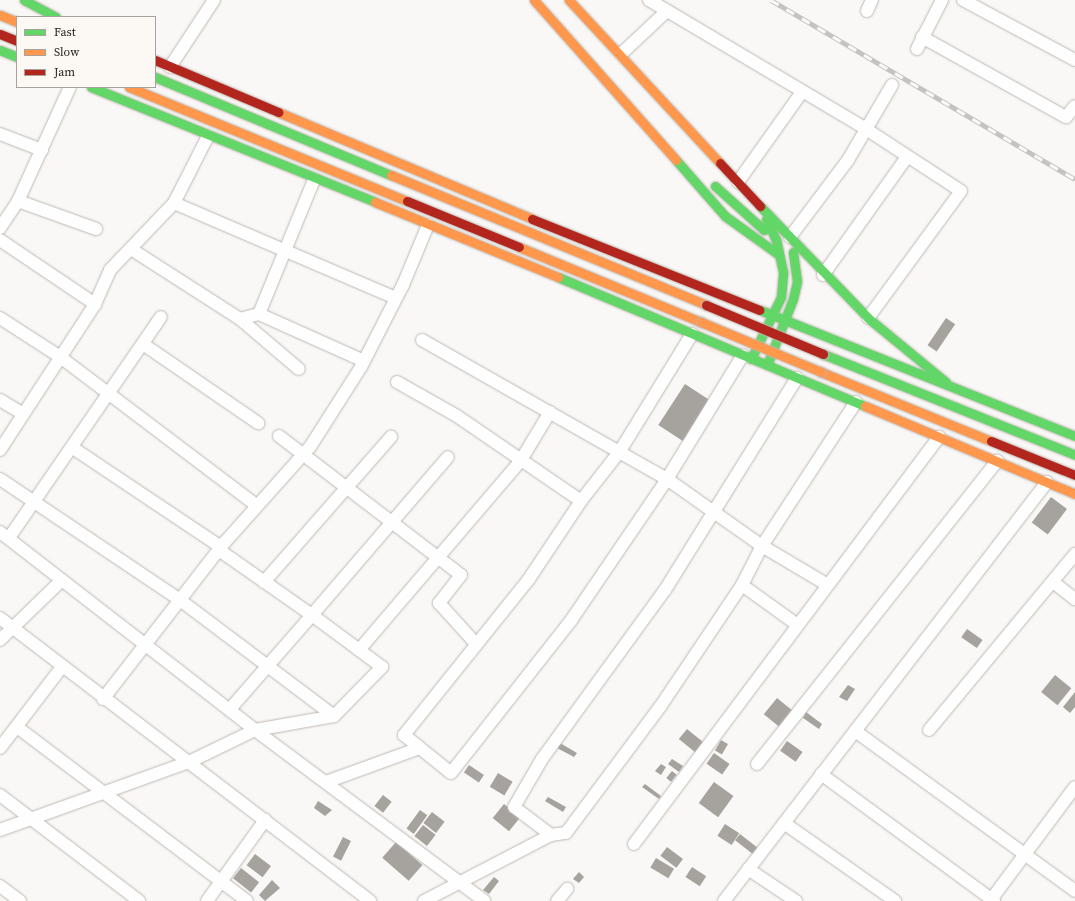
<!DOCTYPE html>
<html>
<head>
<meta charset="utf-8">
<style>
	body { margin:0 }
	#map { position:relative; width:1075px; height:901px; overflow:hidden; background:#faf8f6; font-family:"Source Serif 4",serif }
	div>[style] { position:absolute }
	.building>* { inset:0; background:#a6a29d; transform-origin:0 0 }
	.roads { filter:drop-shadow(0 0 1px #bdb8b3) drop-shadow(0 0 1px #bdb8b3) }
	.street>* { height:12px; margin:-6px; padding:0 6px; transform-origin:6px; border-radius:6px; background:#fefefe }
	.fast>* { height:9px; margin:-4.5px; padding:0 4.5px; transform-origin:4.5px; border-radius:4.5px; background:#63d668 }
	.slow>* { height:9px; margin:-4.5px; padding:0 4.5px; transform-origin:4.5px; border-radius:4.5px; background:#ff974d }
	.jam>* { height:9px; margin:-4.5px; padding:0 4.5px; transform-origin:4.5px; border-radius:4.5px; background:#b3261e }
	.rail>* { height:4.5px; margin-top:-2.25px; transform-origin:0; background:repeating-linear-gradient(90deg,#fcf8f4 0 9px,#c4c3c2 0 18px); box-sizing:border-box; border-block:1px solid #c4c3c2 }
	.bridges { filter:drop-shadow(0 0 1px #bdb8b3) drop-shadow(0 0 1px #bdb8b3) }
	.slow-bridge>* { height:9px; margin:-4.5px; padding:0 4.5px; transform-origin:4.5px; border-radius:4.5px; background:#ff974d }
	.jam-bridge>* { height:9px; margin:-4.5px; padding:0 4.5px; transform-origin:4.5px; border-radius:4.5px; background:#b3261e }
	span { translate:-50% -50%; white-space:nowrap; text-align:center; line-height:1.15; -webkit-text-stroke:4px #fcf8f4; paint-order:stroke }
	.legend { position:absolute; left:16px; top:16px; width:140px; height:72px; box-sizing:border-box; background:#fcf8f4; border:1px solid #a8a29d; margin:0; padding:5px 7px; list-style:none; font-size:12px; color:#29221a }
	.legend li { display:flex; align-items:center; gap:8px; height:20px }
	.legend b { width:20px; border:1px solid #a8a29d }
</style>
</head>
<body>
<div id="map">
	<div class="building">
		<i style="left:946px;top:318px;width:11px;height:33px;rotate:34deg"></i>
		<i style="left:685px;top:384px;width:31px;height:49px;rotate:33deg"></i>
		<i style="left:1051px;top:497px;width:20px;height:32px;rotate:37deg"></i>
		<i style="left:967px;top:629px;width:19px;height:10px;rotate:35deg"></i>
		<i style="left:1055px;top:675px;width:21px;height:22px;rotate:39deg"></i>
		<i style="clip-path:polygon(848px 685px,855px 689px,847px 701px,839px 697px)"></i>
		<i style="clip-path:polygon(1075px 692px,1075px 707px,1070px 713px,1063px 707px)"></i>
		<i style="left:777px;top:698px;width:21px;height:21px;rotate:39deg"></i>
		<i style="clip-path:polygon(806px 712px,822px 724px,819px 729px,803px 718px)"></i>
		<i style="left:687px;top:729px;width:21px;height:13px;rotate:39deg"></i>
		<i style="left:721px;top:740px;width:8px;height:12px;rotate:30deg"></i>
		<i style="left:787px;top:741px;width:19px;height:12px;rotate:35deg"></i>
		<i style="clip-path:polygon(560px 743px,577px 753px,574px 757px,557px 748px)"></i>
		<i style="left:714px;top:753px;width:19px;height:13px;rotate:35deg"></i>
		<i style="clip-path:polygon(672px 759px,683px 766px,679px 772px,668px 764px)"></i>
		<i style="clip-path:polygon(661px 764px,666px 767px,661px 775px,655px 771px)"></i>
		<i style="left:469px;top:765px;width:18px;height:9px;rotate:34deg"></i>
		<i style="left:672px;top:771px;width:6px;height:9px;rotate:39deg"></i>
		<i style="left:498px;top:773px;width:17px;height:16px;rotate:31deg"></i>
		<i style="left:714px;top:782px;width:24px;height:26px;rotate:36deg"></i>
		<i style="clip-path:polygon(645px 784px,661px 796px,659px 799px,642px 787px)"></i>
		<i style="left:383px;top:795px;width:11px;height:14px;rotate:38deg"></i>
		<i style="clip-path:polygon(548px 797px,566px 807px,563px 812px,545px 801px)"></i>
		<i style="clip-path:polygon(318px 801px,332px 810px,325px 816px,314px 808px)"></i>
		<i style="left:504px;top:804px;width:21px;height:18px;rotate:39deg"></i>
		<i style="left:420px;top:810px;width:9px;height:23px;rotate:36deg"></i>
		<i style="left:432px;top:812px;width:16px;height:14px;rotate:38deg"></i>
		<i style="left:725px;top:824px;width:17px;height:14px;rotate:33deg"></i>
		<i style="left:423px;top:825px;width:16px;height:14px;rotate:38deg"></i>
		<i style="left:740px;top:834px;width:24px;height:8px;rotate:38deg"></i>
		<i style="left:343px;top:837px;width:9px;height:22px;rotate:27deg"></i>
		<i style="left:396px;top:842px;width:35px;height:21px;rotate:41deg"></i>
		<i style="left:667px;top:847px;width:20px;height:11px;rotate:37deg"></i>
		<i style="left:255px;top:854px;width:20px;height:14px;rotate:37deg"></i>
		<i style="left:656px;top:858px;width:21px;height:11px;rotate:31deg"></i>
		<i style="left:692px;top:867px;width:17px;height:12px;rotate:33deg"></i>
		<i style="left:241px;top:868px;width:23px;height:13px;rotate:38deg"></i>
		<i style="clip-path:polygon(579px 872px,584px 877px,579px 883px,573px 879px)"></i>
		<i style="clip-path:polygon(494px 877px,499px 881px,489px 894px,483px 890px)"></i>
		<i style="clip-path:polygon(272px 880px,280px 888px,265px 901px,259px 895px)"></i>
	</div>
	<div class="roads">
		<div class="street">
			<i style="left:649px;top:0;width:252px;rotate:30.7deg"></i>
			<i style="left:866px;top:129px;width:113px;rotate:33.1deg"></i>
			<i style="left:961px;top:191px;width:157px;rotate:126.2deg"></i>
			<i style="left:963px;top:0;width:127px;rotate:28.2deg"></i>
			<i style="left:867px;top:11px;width:12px;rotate:-66deg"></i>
			<i style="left:922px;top:37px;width:165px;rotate:29.1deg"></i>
			<i style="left:1066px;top:117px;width:14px;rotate:-51deg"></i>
			<i style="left:917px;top:49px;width:55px;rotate:-63deg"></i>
			<i style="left:621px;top:54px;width:63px;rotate:-43.1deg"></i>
			<i style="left:170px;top:67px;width:80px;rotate:-56.7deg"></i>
			<i style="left:0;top:134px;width:45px;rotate:20.9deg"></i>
			<i style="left:738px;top:182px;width:110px;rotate:-54.6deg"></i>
			<i style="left:18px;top:201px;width:83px;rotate:19.7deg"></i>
			<i style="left:174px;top:203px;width:241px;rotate:23.2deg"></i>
			<i style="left:0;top:228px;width:32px;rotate:-56deg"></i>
			<i style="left:18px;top:201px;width:125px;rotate:-65.5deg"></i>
			<i style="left:790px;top:237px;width:96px;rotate:-53deg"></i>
			<i style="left:848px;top:160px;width:87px;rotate:-59.6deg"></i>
			<i style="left:0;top:240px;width:115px;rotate:34deg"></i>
			<i style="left:131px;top:249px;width:130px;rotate:32.7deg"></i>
			<i style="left:240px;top:319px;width:20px;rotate:-15deg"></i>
			<i style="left:259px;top:314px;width:115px;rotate:24.1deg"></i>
			<i style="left:823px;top:275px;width:143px;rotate:-54.6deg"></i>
			<i style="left:259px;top:314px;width:145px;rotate:-67.7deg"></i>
			<i style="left:0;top:318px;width:70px;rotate:32.8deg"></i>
			<i style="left:59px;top:356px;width:248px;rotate:37.1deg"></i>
			<i style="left:240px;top:319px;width:77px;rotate:40.3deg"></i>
			<i style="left:692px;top:334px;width:137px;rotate:121.6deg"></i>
			<i style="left:620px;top:451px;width:63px;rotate:128deg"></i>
			<i style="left:581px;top:501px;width:94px;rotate:123.7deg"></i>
			<i style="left:529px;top:579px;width:200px;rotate:128.7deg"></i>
			<i style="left:404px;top:735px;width:60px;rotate:39deg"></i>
			<i style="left:451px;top:773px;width:196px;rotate:-51.8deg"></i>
			<i style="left:572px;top:619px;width:169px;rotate:-55.8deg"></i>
			<i style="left:667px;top:479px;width:145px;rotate:-58.5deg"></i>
			<i style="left:422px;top:340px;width:282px;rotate:29.6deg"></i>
			<i style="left:667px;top:479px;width:116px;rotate:35.2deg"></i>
			<i style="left:762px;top:546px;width:74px;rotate:30.7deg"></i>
			<i style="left:143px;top:344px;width:140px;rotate:34.5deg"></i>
			<i style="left:397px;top:382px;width:69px;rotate:29.5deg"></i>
			<i style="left:457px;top:416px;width:150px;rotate:34.4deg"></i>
			<i style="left:0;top:400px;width:27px;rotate:31deg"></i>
			<i style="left:279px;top:436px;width:229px;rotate:37.4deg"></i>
			<i style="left:461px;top:575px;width:36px;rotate:128deg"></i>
			<i style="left:439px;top:603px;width:55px;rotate:47.9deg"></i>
			<i style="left:73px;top:448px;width:178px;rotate:33.8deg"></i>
			<i style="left:0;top:450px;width:174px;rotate:-56.9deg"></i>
			<i style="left:95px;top:304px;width:37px;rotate:-66deg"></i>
			<i style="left:110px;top:270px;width:93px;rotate:-46.3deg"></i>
			<i style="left:174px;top:203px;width:75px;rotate:-63.1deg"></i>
			<i style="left:0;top:479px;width:217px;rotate:33.9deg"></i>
			<i style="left:180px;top:600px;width:193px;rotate:37deg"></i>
			<i style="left:334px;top:716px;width:69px;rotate:-45.6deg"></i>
			<i style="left:382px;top:667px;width:87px;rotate:-143.4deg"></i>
			<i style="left:312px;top:615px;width:208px;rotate:-49.3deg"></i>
			<i style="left:0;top:532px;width:323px;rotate:37.8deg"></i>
			<i style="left:255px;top:730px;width:286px;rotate:36.7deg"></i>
			<i style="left:9px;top:538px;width:268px;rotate:-55.5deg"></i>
			<i style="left:219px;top:550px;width:113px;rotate:35deg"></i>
			<i style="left:312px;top:615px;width:125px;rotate:131.1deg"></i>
			<i style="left:264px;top:582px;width:193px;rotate:-48.8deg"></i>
			<i style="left:1053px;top:582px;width:28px;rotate:38deg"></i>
			<i style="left:742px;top:585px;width:67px;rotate:35.8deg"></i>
			<i style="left:0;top:618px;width:466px;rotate:37.4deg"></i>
			<i style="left:0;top:640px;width:86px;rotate:-44.1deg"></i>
			<i style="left:359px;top:650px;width:250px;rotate:-49.5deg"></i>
			<i style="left:521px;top:460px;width:56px;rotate:-58.9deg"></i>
			<i style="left:103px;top:699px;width:199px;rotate:-52.2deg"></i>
			<i style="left:225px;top:542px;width:127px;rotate:-48.2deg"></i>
			<i style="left:310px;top:447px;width:95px;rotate:-57.5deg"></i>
			<i style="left:361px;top:367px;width:92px;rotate:-62.9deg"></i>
			<i style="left:403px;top:285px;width:65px;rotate:-67.4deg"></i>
			<i style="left:17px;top:727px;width:288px;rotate:37.1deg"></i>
			<i style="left:929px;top:730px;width:229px;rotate:-50.3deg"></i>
			<i style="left:855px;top:731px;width:272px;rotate:36deg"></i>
			<i style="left:0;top:748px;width:102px;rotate:-52.6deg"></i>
			<i style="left:757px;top:764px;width:387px;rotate:-51.6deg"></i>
			<i style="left:821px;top:774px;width:215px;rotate:36.3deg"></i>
			<i style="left:326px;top:782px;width:100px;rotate:-19.9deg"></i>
			<i style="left:0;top:795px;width:175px;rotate:37.3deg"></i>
			<i style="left:784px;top:823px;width:136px;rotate:35.1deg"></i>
			<i style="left:0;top:830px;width:201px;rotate:-19.8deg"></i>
			<i style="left:189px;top:762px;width:73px;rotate:-25.9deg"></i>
			<i style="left:255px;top:730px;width:80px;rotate:-10deg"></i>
			<i style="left:551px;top:835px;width:46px;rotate:-142.9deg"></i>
			<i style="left:514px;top:807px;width:56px;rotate:-59.7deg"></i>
			<i style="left:542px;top:759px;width:209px;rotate:-54deg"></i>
			<i style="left:665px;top:590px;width:250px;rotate:-58.1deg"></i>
			<i style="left:634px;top:844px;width:509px;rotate:-53.15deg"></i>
			<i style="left:748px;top:869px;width:58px;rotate:33.7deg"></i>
			<i style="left:0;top:886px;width:25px;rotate:37deg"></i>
			<i style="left:207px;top:901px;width:100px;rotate:-54.4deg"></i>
			<i style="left:424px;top:901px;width:143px;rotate:-27.5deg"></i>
			<i style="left:551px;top:835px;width:15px;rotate:-8deg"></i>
			<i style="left:566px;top:833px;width:157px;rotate:-53.3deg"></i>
			<i style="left:660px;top:707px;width:147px;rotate:-56.1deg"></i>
			<i style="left:742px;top:585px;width:44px;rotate:-62.9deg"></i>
			<i style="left:762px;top:546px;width:172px;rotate:-56.9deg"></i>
			<i style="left:557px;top:901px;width:16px;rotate:-50deg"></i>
			<i style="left:724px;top:901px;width:529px;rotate:-52.37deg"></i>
			<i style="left:990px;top:901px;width:142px;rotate:-53.3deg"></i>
		</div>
		<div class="fast">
			<i style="left:24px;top:0;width:36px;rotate:28deg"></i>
			<i style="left:0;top:50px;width:18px;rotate:22deg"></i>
			<i style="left:155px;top:77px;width:256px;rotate:22.6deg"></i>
			<i style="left:91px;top:87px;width:306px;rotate:22deg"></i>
			<i style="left:676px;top:160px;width:74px;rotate:48.8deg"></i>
			<i style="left:725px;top:216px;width:67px;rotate:35.8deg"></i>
			<i style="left:715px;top:186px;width:66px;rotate:41.9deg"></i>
			<i style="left:760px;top:206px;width:156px;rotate:46deg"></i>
			<i style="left:868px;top:318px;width:101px;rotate:39.4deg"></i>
			<i style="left:558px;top:277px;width:333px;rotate:22.8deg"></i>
			<i style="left:760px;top:310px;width:339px;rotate:21.8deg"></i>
			<i style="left:823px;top:354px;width:271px;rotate:21.8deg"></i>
			<i style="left:751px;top:359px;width:69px;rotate:-64.2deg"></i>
			<i style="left:781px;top:297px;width:25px;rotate:-85deg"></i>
			<i style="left:783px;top:272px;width:33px;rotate:-102deg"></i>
			<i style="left:776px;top:240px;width:23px;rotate:-115deg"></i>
			<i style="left:767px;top:365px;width:71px;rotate:-68.5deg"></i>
			<i style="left:793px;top:299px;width:18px;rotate:-77deg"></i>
			<i style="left:797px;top:281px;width:29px;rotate:-98deg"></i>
		</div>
		<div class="slow">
			<i style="left:534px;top:0;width:214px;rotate:48.4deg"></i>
			<i style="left:569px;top:0;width:222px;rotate:47.2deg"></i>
			<i style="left:0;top:15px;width:18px;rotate:22deg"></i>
			<i style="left:129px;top:87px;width:300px;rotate:22.3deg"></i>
			<i style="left:278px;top:112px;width:276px;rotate:22.8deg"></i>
			<i style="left:391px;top:175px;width:341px;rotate:22.4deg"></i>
			<i style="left:375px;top:202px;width:198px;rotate:22.3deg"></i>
			<i style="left:519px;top:247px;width:197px;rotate:22.4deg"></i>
			<i style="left:821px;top:372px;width:183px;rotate:22.1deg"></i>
			<i style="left:865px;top:406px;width:228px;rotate:22.7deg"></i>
		</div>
		<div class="jam">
			<i style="left:0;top:34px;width:18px;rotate:22deg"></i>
			<i style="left:155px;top:60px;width:134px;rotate:22.9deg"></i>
			<i style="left:720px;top:163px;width:59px;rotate:47.1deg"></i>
			<i style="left:407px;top:201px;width:121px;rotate:22.3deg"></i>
			<i style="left:532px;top:219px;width:245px;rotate:21.8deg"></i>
			<i style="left:991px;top:441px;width:91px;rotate:22deg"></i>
		</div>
	</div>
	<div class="rail">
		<i style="left:771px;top:0;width:353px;rotate:30.5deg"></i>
	</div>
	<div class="bridges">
		<div class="slow-bridge">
			<i style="left:701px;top:322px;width:130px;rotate:22.6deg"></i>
		</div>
		<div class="jam-bridge">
			<i style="left:706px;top:305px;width:127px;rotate:22.7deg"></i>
		</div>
	</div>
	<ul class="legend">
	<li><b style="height:5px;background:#63d668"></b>Fast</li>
	<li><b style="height:5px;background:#ff974d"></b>Slow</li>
	<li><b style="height:5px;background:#b3261e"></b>Jam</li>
	</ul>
</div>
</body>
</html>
